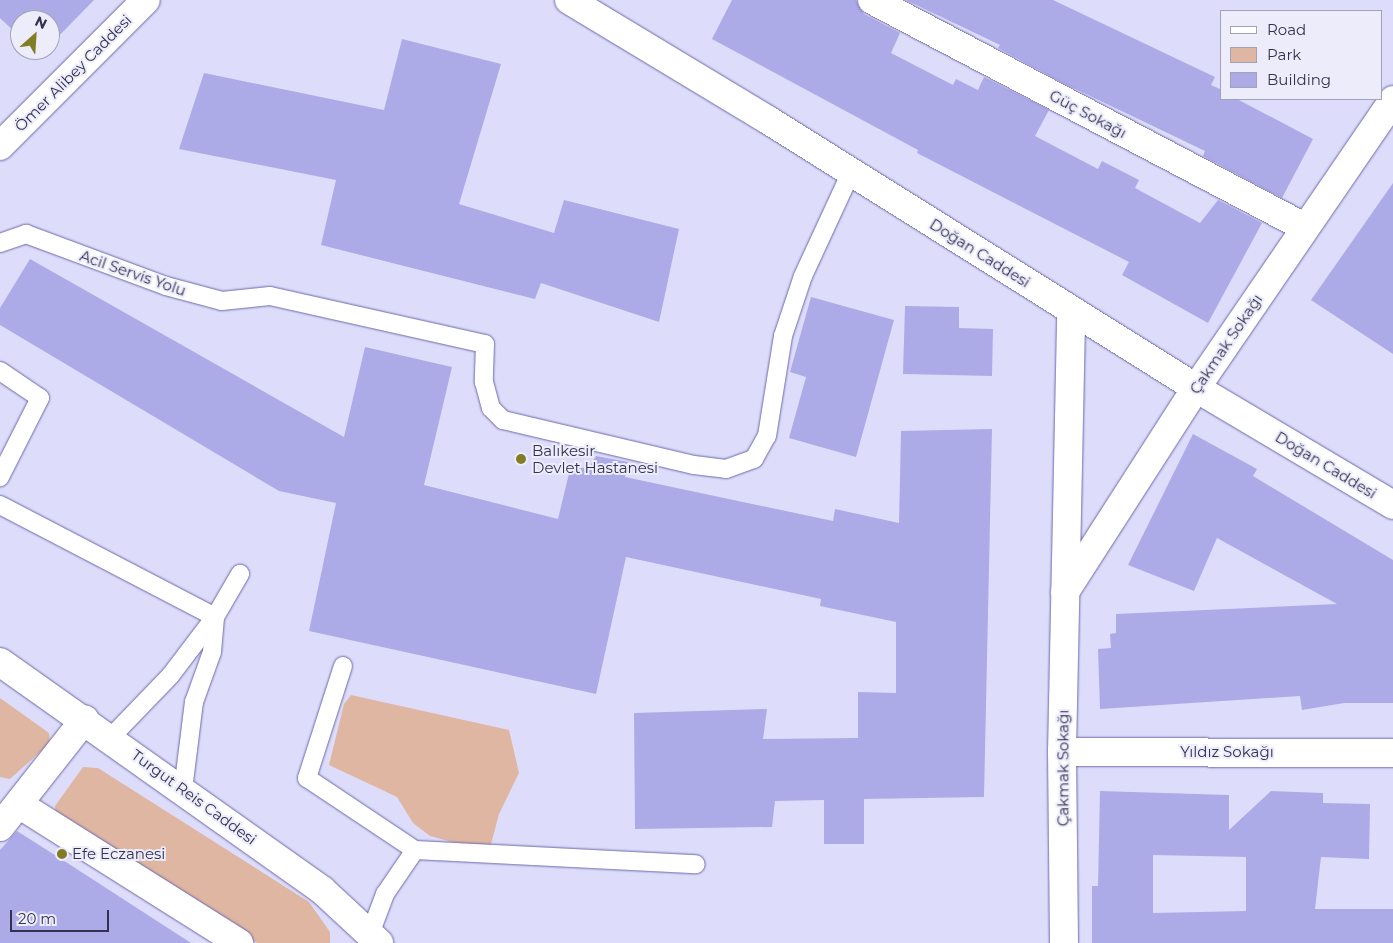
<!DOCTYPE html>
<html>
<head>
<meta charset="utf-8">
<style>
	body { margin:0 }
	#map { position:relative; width:1393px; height:943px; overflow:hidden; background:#ddddfb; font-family:Montserrat,sans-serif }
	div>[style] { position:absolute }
	.green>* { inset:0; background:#dfb6a2 }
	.building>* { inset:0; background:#adaae8 }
	.roads { filter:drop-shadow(0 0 1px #6e68ac) drop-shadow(0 0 1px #6e68ac) }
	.lane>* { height:18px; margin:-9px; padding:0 9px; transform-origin:9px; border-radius:9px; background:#fff }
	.street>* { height:28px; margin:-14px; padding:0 14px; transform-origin:14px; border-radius:14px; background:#fff }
	.secondary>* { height:28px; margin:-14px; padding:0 14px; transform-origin:14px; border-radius:14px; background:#fff }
	.dots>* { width:14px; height:14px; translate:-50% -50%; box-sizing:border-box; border:2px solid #ececfb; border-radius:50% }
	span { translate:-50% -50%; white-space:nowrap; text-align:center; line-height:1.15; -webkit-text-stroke:4px #ececfb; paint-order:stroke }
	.street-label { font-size:15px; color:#343250 }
	.poi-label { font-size:15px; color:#343250 }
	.left { translate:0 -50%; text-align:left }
	.legend { position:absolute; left:1220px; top:10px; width:162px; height:90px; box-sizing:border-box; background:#ececfb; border:1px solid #a2a2b7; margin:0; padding:6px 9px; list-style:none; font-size:15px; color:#343250 }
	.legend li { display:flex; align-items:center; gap:10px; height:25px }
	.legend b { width:25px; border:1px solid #a2a2b7 }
	.north { position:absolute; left:10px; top:10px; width:50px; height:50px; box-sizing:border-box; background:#ececfb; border:1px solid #a2a2b7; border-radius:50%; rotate:26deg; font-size:14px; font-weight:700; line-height:20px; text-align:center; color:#343250 }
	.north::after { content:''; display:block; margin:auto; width:18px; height:22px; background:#827d25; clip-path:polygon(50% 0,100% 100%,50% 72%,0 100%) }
	.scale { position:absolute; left:10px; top:910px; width:99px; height:22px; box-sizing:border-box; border:2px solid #343250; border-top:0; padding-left:6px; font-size:15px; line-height:18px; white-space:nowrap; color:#343250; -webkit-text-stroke:4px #ececfb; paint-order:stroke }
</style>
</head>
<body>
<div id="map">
	<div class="green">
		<i style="clip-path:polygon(351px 695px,509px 730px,519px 773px,499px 814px,489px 852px,430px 836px,413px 823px,397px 797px,329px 765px,344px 704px)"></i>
		<i style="clip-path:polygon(0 698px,49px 733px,50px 743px,10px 779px,0 777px)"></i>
		<i style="clip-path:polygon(83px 767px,98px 768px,309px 902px,330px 932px,330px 943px,257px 943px,56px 817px,55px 806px)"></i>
	</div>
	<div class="building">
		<i style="clip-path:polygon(0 0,94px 0,50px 45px,50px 20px,20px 20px,20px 37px,0 18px)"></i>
		<i style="clip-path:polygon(732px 0,856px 0,864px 14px,900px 33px,891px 53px,953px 85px,956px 79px,978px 90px,984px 77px,1049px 110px,1035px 136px,1098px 169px,1102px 161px,1139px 180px,1135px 188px,1200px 223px,1218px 200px,1262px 223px,1208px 323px,1122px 275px,1129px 262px,917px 153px,918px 150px,712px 39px)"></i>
		<i style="clip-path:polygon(906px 0,1053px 0,1215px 77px,1211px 85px,1222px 90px,1222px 99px,1237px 99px,1313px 139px,1282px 198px,1203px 156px,1205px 151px,1063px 83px,998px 48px,1000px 45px)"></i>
		<i style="clip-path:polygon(402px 39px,501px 64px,459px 204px,554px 233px,564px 200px,679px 229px,659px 322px,541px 283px,535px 299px,321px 245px,336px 180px,179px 149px,204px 73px,384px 110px)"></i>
		<i style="clip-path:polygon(1393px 183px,1393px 354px,1311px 300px)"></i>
		<i style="clip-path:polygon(30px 259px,344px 437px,365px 347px,452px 367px,424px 485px,558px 519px,571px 465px,588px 469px,596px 456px,628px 462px,625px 477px,833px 521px,835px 509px,899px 523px,901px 431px,992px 429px,984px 797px,864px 799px,864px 844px,824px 844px,824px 800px,775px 801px,772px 827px,635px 829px,634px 713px,767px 709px,763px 739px,858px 738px,858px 692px,896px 693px,896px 622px,820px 606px,821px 599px,626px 557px,596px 694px,309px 631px,336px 503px,279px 491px,0 325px,0 308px)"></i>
		<i style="clip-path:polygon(811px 297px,894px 320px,856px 457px,789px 438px,806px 377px,790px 372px)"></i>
		<i style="clip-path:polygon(905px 306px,959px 307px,959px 328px,993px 329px,992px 376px,903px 374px)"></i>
		<i style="clip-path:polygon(1193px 434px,1257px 469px,1253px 476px,1393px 560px,1393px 703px,1344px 703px,1302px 710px,1300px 696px,1100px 709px,1098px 649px,1111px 648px,1110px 634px,1116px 633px,1116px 614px,1337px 604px,1217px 538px,1194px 591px,1128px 565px)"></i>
		<i style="clip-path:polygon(evenodd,1100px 791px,1229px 795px,1229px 830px,1271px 791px,1323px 793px,1323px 803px,1370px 804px,1369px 859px,1321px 857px,1315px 909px,1393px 909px,1393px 943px,1092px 943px,1092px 886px,1098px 886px,1100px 791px,1153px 855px,1246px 857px,1246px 911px,1153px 913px,1153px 855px)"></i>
		<i style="clip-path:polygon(17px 831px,69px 864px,191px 943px,0 943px,0 850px)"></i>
	</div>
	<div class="roads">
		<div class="lane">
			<i style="left:0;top:243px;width:28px;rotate:-19deg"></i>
			<i style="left:26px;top:234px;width:149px;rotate:20.4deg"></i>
			<i style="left:166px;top:286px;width:58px;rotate:15deg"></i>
			<i style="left:222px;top:301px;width:48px;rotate:-5.9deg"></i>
			<i style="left:270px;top:296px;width:220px;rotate:12.6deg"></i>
			<i style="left:485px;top:344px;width:38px;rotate:92deg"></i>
			<i style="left:484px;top:382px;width:27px;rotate:75deg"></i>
			<i style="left:491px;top:408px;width:17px;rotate:45deg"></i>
			<i style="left:503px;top:420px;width:196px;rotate:13.3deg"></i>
			<i style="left:694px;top:465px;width:32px;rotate:7deg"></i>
			<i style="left:726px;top:469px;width:30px;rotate:-20deg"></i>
			<i style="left:754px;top:459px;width:26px;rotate:-61deg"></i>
			<i style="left:767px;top:436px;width:101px;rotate:-80.9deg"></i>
			<i style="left:783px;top:336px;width:63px;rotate:-71.6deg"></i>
			<i style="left:803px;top:276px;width:115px;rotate:-65.2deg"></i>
			<i style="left:0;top:371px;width:48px;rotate:34deg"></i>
			<i style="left:40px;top:398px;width:89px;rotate:116.9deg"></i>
			<i style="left:0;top:505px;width:242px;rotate:27.5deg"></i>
			<i style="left:215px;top:617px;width:74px;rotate:127.3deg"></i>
			<i style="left:170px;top:676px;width:85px;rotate:134deg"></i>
			<i style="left:343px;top:666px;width:118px;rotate:107.8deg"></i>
			<i style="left:307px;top:778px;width:130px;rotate:33.7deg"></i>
			<i style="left:415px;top:850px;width:281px;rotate:2.9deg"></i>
			<i style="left:183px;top:790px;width:89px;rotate:-82.9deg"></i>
			<i style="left:194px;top:702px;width:53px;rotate:-70.2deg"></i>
			<i style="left:212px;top:652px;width:35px;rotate:-85deg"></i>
			<i style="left:215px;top:617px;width:50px;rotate:-59.8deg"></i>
			<i style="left:370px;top:934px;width:43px;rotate:-69.4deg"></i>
			<i style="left:385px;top:894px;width:53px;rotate:-55.7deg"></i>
		</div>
		<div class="street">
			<i style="left:872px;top:0;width:488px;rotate:27.7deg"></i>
			<i style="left:1065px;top:592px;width:242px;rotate:-57.3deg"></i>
			<i style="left:1196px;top:388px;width:349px;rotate:-55.6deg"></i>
			<i style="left:1062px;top:752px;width:331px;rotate:0.2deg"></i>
			<i style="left:20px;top:805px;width:259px;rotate:32.2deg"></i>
			<i style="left:0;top:827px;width:137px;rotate:-51.8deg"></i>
			<i style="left:1064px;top:943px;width:191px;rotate:-90.6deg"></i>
			<i style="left:1062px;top:752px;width:442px;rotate:-88.8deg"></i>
		</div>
		<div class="secondary">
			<i style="left:569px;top:0;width:232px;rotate:31.1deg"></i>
			<i style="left:768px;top:120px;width:505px;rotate:32.05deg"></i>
			<i style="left:1196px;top:388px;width:229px;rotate:30.7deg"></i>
			<i style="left:0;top:146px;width:206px;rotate:-45deg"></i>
			<i style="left:0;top:662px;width:395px;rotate:35.3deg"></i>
			<i style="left:322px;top:890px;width:78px;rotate:42.9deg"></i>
		</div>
	</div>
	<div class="dots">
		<i style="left:521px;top:459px;background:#827d25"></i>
		<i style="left:62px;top:854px;background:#827d25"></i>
	</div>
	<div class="street-label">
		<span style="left:73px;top:73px;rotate:-45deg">Ömer Alibey Caddesi</span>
		<span style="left:1088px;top:114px;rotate:28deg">Güç Sokağı</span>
		<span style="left:980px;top:253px;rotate:32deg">Doğan Caddesi</span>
		<span style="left:133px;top:273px;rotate:19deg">Acil Servis Yolu</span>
		<span style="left:1226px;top:344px;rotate:-56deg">Çakmak Sokağı</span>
		<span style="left:1326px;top:465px;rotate:31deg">Doğan Caddesi</span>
		<span style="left:1227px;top:752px">Yıldız Sokağı</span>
		<span style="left:1063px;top:768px;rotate:-90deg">Çakmak Sokağı</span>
		<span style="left:194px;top:797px;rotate:36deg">Turgut Reis Caddesi</span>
	</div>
	<div class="poi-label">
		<span class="left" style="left:532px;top:459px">Balıkesir<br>Devlet Hastanesi</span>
		<span class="left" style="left:72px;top:854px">Efe Eczanesi</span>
	</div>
	<ul class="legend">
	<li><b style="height:6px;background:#fff"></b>Road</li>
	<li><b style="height:14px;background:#dfb6a2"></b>Park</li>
	<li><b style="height:14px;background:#adaae8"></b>Building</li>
	</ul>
	<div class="north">N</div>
	<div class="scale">20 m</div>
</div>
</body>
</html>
